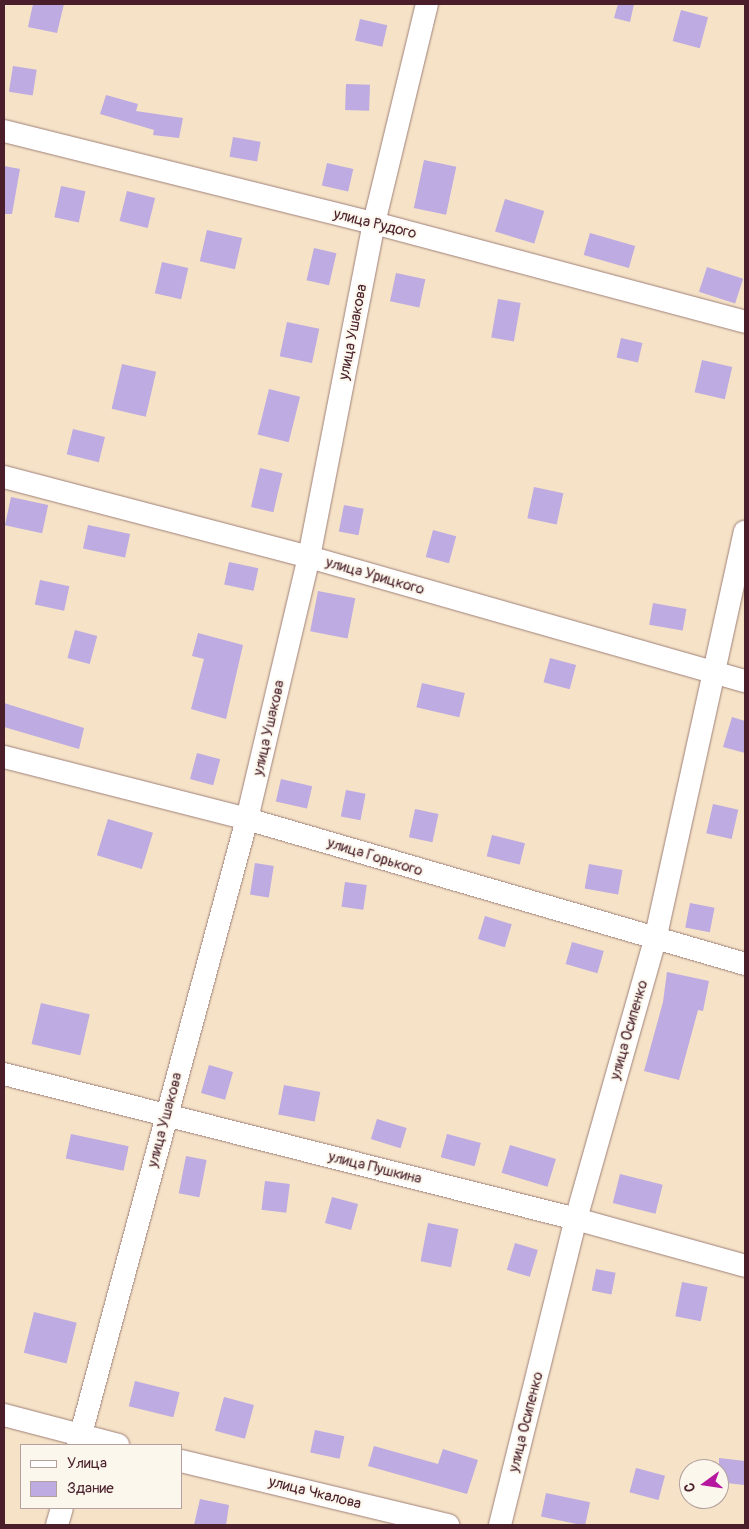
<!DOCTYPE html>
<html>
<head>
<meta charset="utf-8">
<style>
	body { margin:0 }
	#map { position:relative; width:749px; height:1529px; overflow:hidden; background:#f5e2c7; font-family:Pangolin,sans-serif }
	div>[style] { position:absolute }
	.building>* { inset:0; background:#bdabe1; transform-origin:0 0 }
	.roads { filter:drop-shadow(0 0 1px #a08079) drop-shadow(0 0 1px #a08079) }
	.street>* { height:22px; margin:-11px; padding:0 11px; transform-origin:11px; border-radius:11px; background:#fff }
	span { translate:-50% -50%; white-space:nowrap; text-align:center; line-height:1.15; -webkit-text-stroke:4px #fbf7ec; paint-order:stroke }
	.street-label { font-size:15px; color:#4a1f2b }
	.frame { position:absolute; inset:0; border:5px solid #4a1f2b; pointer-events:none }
	.legend { position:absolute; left:20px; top:1444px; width:162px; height:65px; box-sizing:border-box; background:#fbf7ec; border:1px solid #b4a19f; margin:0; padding:6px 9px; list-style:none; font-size:15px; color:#4a1f2b }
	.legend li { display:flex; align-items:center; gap:10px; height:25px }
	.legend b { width:25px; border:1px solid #b4a19f }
	.north { position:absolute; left:679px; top:1459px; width:50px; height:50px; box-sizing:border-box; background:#fbf7ec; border:1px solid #b4a19f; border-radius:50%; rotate:256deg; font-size:14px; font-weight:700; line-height:20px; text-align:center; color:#4a1f2b }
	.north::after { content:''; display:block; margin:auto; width:18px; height:22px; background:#b5179e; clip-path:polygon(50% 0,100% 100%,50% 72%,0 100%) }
</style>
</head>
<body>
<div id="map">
	<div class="building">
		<i style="clip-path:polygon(33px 4px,64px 4px,57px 33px,28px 27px)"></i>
		<i style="clip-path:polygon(618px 4px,634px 4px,630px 22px,614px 18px)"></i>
		<i style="left:681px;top:10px;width:28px;height:32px;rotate:15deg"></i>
		<i style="left:360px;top:19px;width:28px;height:22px;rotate:13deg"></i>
		<i style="left:13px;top:66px;width:24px;height:26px;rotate:9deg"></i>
		<i style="left:346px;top:84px;width:24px;height:26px;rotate:2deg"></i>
		<i style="clip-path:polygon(106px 95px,138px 104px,136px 111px,183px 118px,179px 138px,153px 135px,154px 130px,100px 114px)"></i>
		<i style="left:233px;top:137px;width:28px;height:20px;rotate:10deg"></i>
		<i style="left:424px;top:160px;width:33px;height:49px;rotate:12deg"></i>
		<i style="left:327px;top:163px;width:27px;height:23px;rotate:13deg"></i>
		<i style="clip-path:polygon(4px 166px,20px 169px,12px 214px,4px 214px)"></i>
		<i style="left:61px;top:186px;width:25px;height:32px;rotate:12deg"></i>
		<i style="left:127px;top:191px;width:29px;height:31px;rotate:14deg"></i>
		<i style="left:505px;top:199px;width:41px;height:34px;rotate:17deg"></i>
		<i style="left:207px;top:230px;width:36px;height:32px;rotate:13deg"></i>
		<i style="left:590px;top:233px;width:47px;height:23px;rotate:16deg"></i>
		<i style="left:314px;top:248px;width:23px;height:33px;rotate:13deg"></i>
		<i style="left:162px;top:262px;width:27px;height:32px;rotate:13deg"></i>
		<i style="left:707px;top:267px;width:38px;height:26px;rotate:18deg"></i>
		<i style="left:396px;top:273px;width:30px;height:29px;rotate:12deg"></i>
		<i style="left:498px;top:299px;width:23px;height:39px;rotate:10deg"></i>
		<i style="left:287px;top:322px;width:33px;height:35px;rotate:12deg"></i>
		<i style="left:621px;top:338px;width:22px;height:20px;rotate:13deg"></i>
		<i style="left:702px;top:360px;width:31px;height:33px;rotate:13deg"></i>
		<i style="left:122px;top:364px;width:35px;height:46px;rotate:13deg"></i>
		<i style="left:269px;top:389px;width:32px;height:47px;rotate:14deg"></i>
		<i style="left:73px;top:429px;width:33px;height:26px;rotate:14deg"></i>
		<i style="left:260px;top:468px;width:23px;height:40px;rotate:13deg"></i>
		<i style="left:534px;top:487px;width:30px;height:32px;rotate:12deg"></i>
		<i style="left:11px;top:497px;width:38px;height:29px;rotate:12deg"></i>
		<i style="left:344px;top:505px;width:20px;height:27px;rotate:11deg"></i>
		<i style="left:88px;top:525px;width:43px;height:24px;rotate:12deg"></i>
		<i style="left:433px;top:530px;width:24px;height:28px;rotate:15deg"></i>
		<i style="left:229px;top:562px;width:30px;height:23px;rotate:12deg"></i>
		<i style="left:40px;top:580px;width:30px;height:25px;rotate:12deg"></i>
		<i style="left:318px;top:591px;width:38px;height:41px;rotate:11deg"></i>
		<i style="left:653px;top:603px;width:34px;height:22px;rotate:10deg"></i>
		<i style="left:75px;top:630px;width:23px;height:29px;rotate:15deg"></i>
		<i style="clip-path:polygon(198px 633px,243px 645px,226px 719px,191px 709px,204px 659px,192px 656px)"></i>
		<i style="left:550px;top:658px;width:27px;height:25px;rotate:15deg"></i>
		<i style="left:422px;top:683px;width:44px;height:25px;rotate:13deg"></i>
		<i style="clip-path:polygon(4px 703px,84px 728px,79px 749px,4px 727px)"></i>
		<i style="clip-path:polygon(732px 717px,745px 721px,745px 753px,723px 747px)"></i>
		<i style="left:197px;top:753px;width:24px;height:27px;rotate:15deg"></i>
		<i style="left:281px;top:779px;width:32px;height:23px;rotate:13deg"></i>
		<i style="left:346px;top:790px;width:20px;height:27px;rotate:11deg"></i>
		<i style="left:713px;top:804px;width:26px;height:30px;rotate:13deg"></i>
		<i style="left:415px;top:809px;width:24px;height:29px;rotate:12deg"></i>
		<i style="left:108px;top:819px;width:47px;height:38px;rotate:17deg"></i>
		<i style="left:492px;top:835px;width:34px;height:22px;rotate:14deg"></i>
		<i style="left:255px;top:863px;width:19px;height:32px;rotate:9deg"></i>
		<i style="left:589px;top:864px;width:34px;height:25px;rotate:10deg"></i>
		<i style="left:345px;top:882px;width:22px;height:25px;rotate:8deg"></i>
		<i style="left:690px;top:903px;width:25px;height:25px;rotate:11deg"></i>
		<i style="left:485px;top:916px;width:28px;height:24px;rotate:17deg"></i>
		<i style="left:572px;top:942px;width:33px;height:23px;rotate:16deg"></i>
		<i style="clip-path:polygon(667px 972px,709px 981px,703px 1011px,698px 1010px,679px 1080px,644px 1071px,663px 1002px)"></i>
		<i style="left:41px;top:1003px;width:50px;height:42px;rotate:13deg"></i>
		<i style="left:209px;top:1065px;width:25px;height:29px;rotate:16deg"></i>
		<i style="left:284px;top:1085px;width:37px;height:30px;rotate:11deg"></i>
		<i style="left:377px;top:1119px;width:31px;height:21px;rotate:17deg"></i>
		<i style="left:71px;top:1134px;width:59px;height:25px;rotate:12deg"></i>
		<i style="left:447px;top:1134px;width:35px;height:24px;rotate:15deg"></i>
		<i style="left:510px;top:1145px;width:48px;height:29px;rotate:17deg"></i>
		<i style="left:186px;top:1156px;width:21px;height:38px;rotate:11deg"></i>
		<i style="left:620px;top:1174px;width:44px;height:30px;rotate:14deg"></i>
		<i style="left:265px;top:1181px;width:25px;height:29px;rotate:7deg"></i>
		<i style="left:332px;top:1197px;width:27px;height:27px;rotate:15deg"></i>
		<i style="left:428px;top:1223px;width:31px;height:39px;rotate:11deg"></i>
		<i style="left:515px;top:1243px;width:24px;height:28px;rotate:17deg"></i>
		<i style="left:596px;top:1269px;width:20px;height:22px;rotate:11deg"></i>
		<i style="left:682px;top:1282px;width:26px;height:35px;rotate:11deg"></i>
		<i style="left:34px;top:1312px;width:44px;height:42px;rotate:14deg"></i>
		<i style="left:135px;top:1381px;width:46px;height:26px;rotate:14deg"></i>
		<i style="left:224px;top:1397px;width:31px;height:35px;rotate:15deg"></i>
		<i style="left:315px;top:1430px;width:30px;height:23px;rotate:12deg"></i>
		<i style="clip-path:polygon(374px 1446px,438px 1464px,443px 1449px,478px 1460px,467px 1494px,368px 1466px)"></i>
		<i style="clip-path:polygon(719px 1458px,745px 1461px,744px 1485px,719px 1482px)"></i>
		<i style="left:636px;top:1468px;width:30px;height:25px;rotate:15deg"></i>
		<i style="left:546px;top:1493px;width:45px;height:24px;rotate:12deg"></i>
		<i style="clip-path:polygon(200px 1499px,229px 1505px,226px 1525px,194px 1525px)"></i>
	</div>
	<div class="roads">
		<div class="street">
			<i style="left:4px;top:131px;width:381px;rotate:14deg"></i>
			<i style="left:374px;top:223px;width:384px;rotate:14.9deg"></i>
			<i style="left:4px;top:477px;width:315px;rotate:14.7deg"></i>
			<i style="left:309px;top:557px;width:453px;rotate:15.9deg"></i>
			<i style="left:4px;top:757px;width:251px;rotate:14.3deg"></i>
			<i style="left:247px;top:819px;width:519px;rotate:16.23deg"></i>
			<i style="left:4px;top:1074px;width:590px;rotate:14.22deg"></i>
			<i style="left:576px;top:1219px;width:175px;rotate:15.5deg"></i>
			<i style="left:4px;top:1415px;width:118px;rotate:14.7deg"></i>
			<i style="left:78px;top:1445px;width:648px;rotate:-74.89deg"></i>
			<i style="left:247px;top:819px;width:269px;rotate:-76.7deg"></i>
			<i style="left:309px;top:557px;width:340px;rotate:-79deg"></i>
			<i style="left:374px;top:223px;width:225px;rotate:-76.4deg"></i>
			<i style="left:181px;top:1461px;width:275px;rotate:13.5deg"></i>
			<i style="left:57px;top:1525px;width:18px;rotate:-74deg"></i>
			<i style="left:500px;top:1525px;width:315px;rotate:-76.1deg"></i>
			<i style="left:576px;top:1219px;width:290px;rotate:-74.2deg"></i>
			<i style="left:655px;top:940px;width:418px;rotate:-77.6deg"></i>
		</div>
	</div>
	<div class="street-label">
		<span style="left:375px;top:224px;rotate:14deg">улица Рудого</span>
		<span style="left:353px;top:332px;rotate:-79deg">улица Ушакова</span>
		<span style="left:375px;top:576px;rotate:16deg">улица Урицкого</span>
		<span style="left:269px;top:728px;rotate:-77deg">улица Ушакова</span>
		<span style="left:375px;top:857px;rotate:17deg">улица Горького</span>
		<span style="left:629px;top:1030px;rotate:-74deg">улица Осипенко</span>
		<span style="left:165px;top:1120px;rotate:-75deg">улица Ушакова</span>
		<span style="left:375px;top:1168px;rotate:14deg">улица Пушкина</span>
		<span style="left:526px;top:1422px;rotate:-76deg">улица Осипенко</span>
		<span style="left:315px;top:1493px;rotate:14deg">улица Чкалова</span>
	</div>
	<div class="frame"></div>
	<ul class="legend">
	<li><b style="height:6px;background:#fff"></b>Улица</li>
	<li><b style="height:14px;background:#bdabe1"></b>Здание</li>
	</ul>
	<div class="north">С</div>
</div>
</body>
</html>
